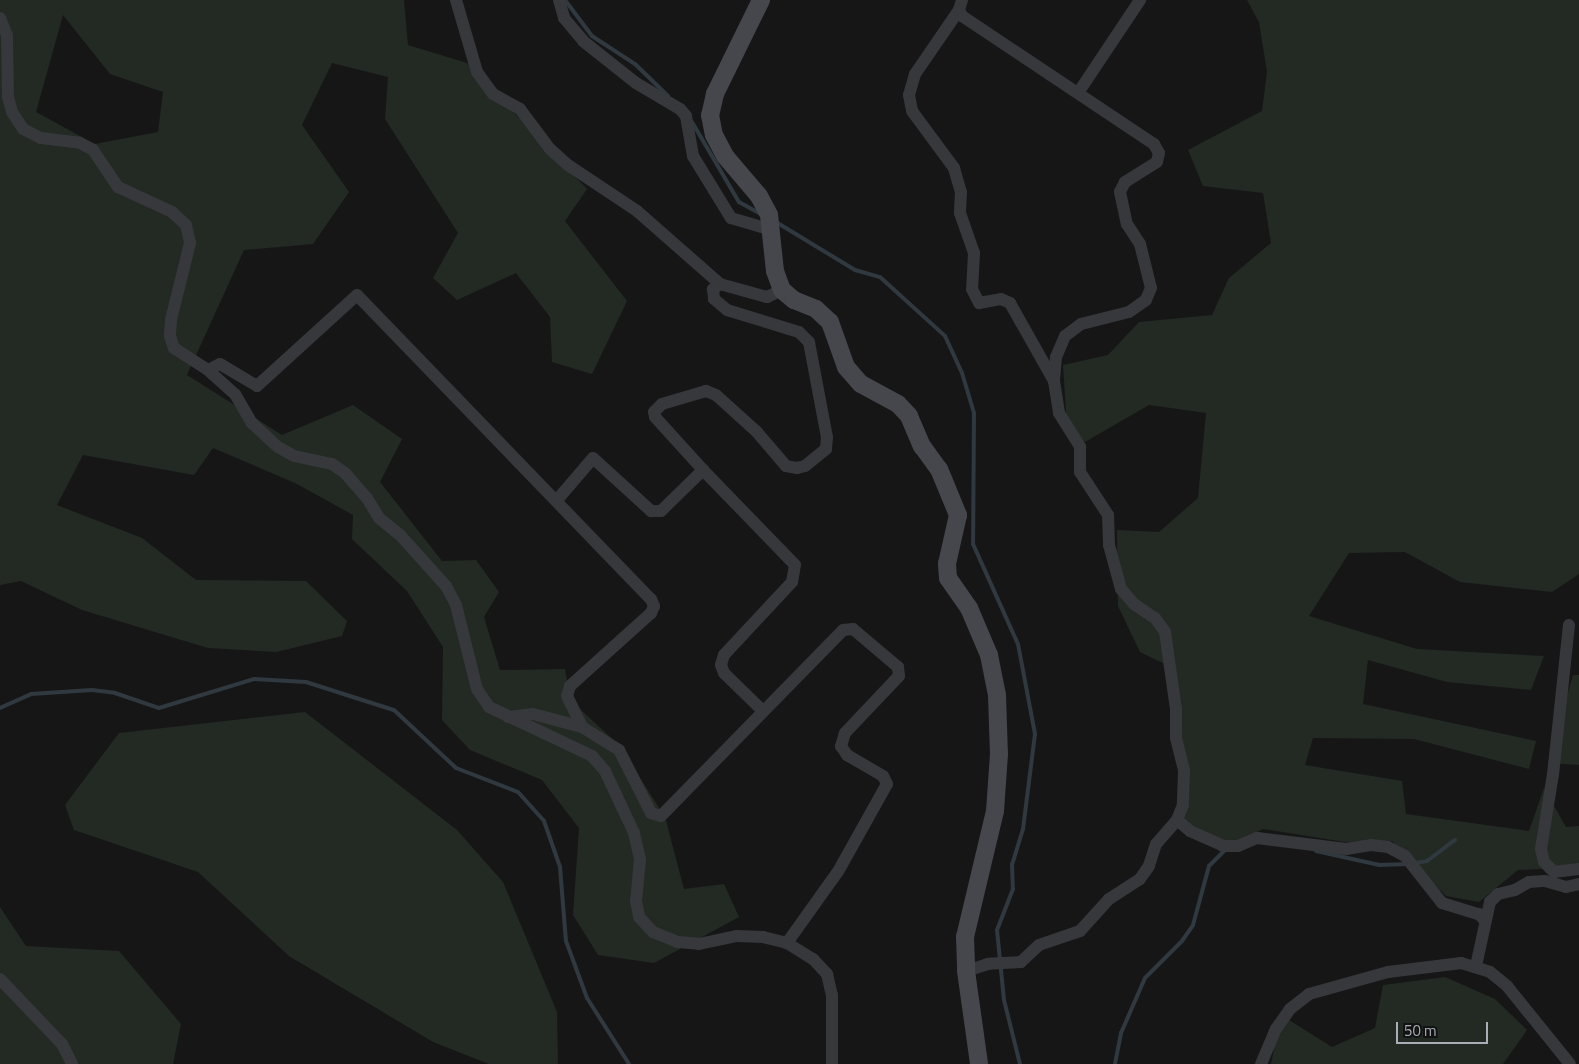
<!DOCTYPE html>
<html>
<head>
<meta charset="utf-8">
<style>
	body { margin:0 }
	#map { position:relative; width:1579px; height:1064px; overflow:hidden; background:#161617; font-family:"Titillium Web",sans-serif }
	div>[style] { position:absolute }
	.green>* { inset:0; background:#222a23 }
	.stream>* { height:4px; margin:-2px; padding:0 2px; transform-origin:2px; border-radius:2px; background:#30393f }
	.street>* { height:12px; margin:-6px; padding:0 6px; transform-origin:6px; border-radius:6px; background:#37383c }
	.secondary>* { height:18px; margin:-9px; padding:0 9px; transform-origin:9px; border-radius:9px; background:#45474c }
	span { translate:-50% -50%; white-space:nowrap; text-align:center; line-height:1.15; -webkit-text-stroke:5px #111112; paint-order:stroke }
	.scale { position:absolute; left:1396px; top:1022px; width:92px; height:22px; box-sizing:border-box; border:2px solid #a9aeb6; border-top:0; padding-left:6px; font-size:15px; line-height:18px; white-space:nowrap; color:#a9aeb6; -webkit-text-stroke:4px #111112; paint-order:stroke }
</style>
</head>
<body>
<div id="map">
	<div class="green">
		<i style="clip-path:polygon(evenodd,0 0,404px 0,408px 45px,467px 63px,587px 189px,565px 221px,627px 301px,592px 374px,552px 362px,550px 317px,516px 273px,457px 300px,433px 278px,458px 233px,385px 119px,388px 77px,332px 63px,302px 125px,349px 192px,313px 244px,244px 250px,187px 375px,282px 435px,353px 405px,402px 439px,380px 482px,442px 561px,476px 560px,499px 592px,484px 617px,500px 670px,565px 669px,570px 700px,619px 745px,665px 817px,684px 889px,724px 884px,739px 917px,654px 963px,598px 955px,573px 915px,579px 828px,542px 780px,470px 750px,442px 720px,443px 647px,407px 591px,352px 539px,353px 515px,295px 483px,213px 448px,194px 475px,83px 455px,57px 505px,142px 538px,196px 580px,306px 581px,347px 621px,342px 636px,276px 652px,208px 648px,82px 610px,21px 581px,0 585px,0 0,63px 15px,110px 74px,163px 92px,158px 132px,95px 144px,36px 112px,63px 15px)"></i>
		<i style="clip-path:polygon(1247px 0,1579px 0,1579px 574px,1552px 592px,1460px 582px,1405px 552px,1349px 553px,1309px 616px,1417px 649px,1544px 656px,1531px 690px,1447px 682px,1368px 660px,1363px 704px,1536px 741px,1529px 769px,1414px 739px,1313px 738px,1305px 765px,1402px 781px,1406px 814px,1529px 831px,1544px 788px,1566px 827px,1579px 826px,1579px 867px,1518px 870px,1479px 902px,1446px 896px,1392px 841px,1345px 842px,1263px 829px,1228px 846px,1182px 819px,1175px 669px,1140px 652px,1118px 606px,1117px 530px,1159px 532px,1198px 498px,1206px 413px,1149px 405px,1085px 442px,1067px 426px,1063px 365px,1108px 355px,1139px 322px,1212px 315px,1229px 278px,1271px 243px,1263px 193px,1203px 186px,1188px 150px,1262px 111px,1267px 72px,1259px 22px)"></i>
		<i style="clip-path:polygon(1573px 675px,1579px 675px,1579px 765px,1548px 763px)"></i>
		<i style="clip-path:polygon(305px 712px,457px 830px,503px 882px,557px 1012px,558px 1064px,489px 1064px,433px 1042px,289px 956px,198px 872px,74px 830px,65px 805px,119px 733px)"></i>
		<i style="clip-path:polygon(0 907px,26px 946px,119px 951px,181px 1024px,173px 1064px,0 1064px)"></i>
		<i style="clip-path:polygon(1445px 977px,1495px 999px,1527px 1030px,1503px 1064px,1271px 1064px,1281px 1015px,1332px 1047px,1375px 1028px,1383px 985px)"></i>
	</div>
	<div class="stream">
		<i style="left:565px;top:0;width:45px;rotate:53.1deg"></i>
		<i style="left:592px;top:36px;width:51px;rotate:33.1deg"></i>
		<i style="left:635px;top:64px;width:46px;rotate:44.1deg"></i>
		<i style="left:692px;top:122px;width:93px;rotate:59.6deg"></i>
		<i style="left:739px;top:202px;width:25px;rotate:29deg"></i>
		<i style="left:776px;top:222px;width:92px;rotate:31.3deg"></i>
		<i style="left:855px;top:270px;width:26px;rotate:16deg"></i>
		<i style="left:880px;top:277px;width:88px;rotate:42.2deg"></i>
		<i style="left:945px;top:336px;width:41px;rotate:65.3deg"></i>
		<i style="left:962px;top:373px;width:42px;rotate:73.3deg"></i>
		<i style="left:974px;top:413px;width:131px;rotate:90.4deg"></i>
		<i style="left:973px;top:544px;width:110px;rotate:65.8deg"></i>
		<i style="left:1018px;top:644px;width:92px;rotate:79.3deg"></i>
		<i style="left:1035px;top:734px;width:96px;rotate:97.2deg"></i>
		<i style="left:1023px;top:829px;width:37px;rotate:107deg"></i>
		<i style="left:1012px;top:864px;width:25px;rotate:88deg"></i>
		<i style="left:1013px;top:889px;width:44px;rotate:111.3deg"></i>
		<i style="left:997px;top:930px;width:70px;rotate:84.3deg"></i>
		<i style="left:1004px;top:1000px;width:66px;rotate:76deg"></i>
		<i style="left:0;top:708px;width:34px;rotate:-24deg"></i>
		<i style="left:31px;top:694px;width:61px;rotate:-3.8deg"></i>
		<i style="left:92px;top:690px;width:23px;rotate:7deg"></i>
		<i style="left:115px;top:693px;width:46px;rotate:18.8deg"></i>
		<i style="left:159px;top:708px;width:99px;rotate:-17deg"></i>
		<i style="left:254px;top:679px;width:52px;rotate:3.3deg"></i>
		<i style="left:306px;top:682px;width:92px;rotate:17.7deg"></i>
		<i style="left:394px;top:710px;width:85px;rotate:43.1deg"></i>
		<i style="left:456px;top:768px;width:66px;rotate:21.2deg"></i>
		<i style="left:518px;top:792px;width:39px;rotate:48deg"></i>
		<i style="left:544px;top:821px;width:49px;rotate:70.8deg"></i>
		<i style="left:560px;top:867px;width:74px;rotate:85.4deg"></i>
		<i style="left:566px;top:941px;width:61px;rotate:69.8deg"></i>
		<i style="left:587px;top:998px;width:78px;rotate:57.5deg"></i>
		<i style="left:1316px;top:851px;width:65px;rotate:12.5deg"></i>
		<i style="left:1379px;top:865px;width:29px;rotate:-2deg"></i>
		<i style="left:1415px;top:863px;width:12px;rotate:-9deg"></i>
		<i style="left:1427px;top:861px;width:35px;rotate:-37deg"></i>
		<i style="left:1115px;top:1064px;width:32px;rotate:-79deg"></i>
		<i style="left:1121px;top:1033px;width:60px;rotate:-66.4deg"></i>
		<i style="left:1145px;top:978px;width:52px;rotate:-45deg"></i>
		<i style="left:1182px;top:941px;width:19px;rotate:-55deg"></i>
		<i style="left:1193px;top:925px;width:61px;rotate:-74.8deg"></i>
		<i style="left:1209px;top:866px;width:23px;rotate:-45deg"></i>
	</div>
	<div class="street">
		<i style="left:456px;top:0;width:75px;rotate:73.7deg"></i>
		<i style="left:477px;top:72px;width:27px;rotate:54deg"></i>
		<i style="left:493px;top:94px;width:31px;rotate:29deg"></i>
		<i style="left:520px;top:109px;width:50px;rotate:53.1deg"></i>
		<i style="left:550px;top:149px;width:24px;rotate:42deg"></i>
		<i style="left:568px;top:165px;width:83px;rotate:33.7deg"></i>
		<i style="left:637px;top:211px;width:111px;rotate:41.3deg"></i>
		<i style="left:720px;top:284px;width:49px;rotate:15.5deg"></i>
		<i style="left:767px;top:297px;width:17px;rotate:-25deg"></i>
		<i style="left:559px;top:0;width:19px;rotate:74deg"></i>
		<i style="left:564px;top:18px;width:30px;rotate:50deg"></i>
		<i style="left:583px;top:41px;width:68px;rotate:38.4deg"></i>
		<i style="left:636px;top:83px;width:51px;rotate:30.6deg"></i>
		<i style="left:680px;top:109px;width:9px;rotate:49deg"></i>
		<i style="left:686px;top:116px;width:41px;rotate:80.1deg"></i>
		<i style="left:693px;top:156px;width:73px;rotate:58.5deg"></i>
		<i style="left:731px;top:218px;width:43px;rotate:16.3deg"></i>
		<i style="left:962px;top:0;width:10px;rotate:107deg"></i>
		<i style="left:959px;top:10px;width:7px;rotate:63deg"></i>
		<i style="left:962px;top:16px;width:231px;rotate:33.7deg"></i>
		<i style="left:1154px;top:144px;width:10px;rotate:61deg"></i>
		<i style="left:1159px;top:153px;width:9px;rotate:103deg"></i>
		<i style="left:1157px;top:162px;width:38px;rotate:148deg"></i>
		<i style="left:1125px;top:182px;width:11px;rotate:117deg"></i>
		<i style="left:1120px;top:192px;width:33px;rotate:78deg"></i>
		<i style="left:1127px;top:224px;width:24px;rotate:57deg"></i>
		<i style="left:1140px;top:244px;width:45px;rotate:76deg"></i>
		<i style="left:1151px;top:288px;width:13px;rotate:113deg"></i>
		<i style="left:1146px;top:300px;width:21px;rotate:145deg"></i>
		<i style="left:1129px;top:312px;width:49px;rotate:166deg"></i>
		<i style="left:1081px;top:324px;width:20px;rotate:143deg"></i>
		<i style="left:1065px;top:336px;width:23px;rotate:113deg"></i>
		<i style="left:1056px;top:357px;width:24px;rotate:95deg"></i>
		<i style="left:1054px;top:381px;width:32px;rotate:81deg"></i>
		<i style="left:1059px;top:413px;width:40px;rotate:58deg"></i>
		<i style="left:1080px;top:447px;width:25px;rotate:90deg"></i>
		<i style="left:1080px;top:472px;width:51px;rotate:56.9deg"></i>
		<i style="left:1108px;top:515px;width:30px;rotate:88deg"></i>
		<i style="left:1109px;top:545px;width:46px;rotate:74.7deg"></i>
		<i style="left:1121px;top:589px;width:20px;rotate:49deg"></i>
		<i style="left:1134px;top:604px;width:25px;rotate:34deg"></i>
		<i style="left:1155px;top:618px;width:17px;rotate:54deg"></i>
		<i style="left:1165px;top:632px;width:78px;rotate:81.9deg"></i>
		<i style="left:1176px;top:709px;width:29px;rotate:90deg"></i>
		<i style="left:1176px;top:738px;width:34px;rotate:76deg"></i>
		<i style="left:1184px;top:771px;width:34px;rotate:92deg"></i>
		<i style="left:1183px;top:805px;width:16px;rotate:112deg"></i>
		<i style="left:1177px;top:820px;width:32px;rotate:131deg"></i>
		<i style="left:1156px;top:844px;width:23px;rotate:108deg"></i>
		<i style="left:1149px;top:866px;width:16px;rotate:125deg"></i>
		<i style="left:1140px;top:879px;width:37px;rotate:147deg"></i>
		<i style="left:1109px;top:899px;width:43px;rotate:132.2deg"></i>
		<i style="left:1080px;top:931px;width:43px;rotate:161.1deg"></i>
		<i style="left:1039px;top:945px;width:25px;rotate:137deg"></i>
		<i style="left:1021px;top:962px;width:33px;rotate:177deg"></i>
		<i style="left:988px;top:964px;width:23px;rotate:162deg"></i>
		<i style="left:959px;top:10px;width:78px;rotate:124.5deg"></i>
		<i style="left:915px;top:74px;width:22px;rotate:106deg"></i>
		<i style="left:909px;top:95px;width:16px;rotate:79deg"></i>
		<i style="left:912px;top:111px;width:71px;rotate:53.6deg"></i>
		<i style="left:954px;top:168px;width:25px;rotate:74deg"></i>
		<i style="left:961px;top:192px;width:21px;rotate:93deg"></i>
		<i style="left:960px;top:213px;width:42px;rotate:70.7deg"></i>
		<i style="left:974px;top:253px;width:36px;rotate:93deg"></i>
		<i style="left:972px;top:289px;width:16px;rotate:63deg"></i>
		<i style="left:979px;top:303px;width:22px;rotate:-10deg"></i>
		<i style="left:1001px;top:299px;width:10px;rotate:24deg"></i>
		<i style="left:1010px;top:303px;width:90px;rotate:60.6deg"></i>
		<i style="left:0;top:18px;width:18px;rotate:68deg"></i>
		<i style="left:7px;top:35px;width:62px;rotate:89.1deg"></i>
		<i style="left:8px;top:97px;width:16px;rotate:75deg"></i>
		<i style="left:12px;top:112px;width:20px;rotate:57deg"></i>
		<i style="left:23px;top:129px;width:20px;rotate:27deg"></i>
		<i style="left:41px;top:138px;width:39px;rotate:7deg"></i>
		<i style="left:80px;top:143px;width:15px;rotate:28deg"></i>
		<i style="left:93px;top:150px;width:45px;rotate:56deg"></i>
		<i style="left:118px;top:187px;width:60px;rotate:24.8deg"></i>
		<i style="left:172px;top:212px;width:19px;rotate:43deg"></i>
		<i style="left:186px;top:225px;width:18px;rotate:77deg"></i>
		<i style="left:190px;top:243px;width:79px;rotate:103.9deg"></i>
		<i style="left:171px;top:320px;width:16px;rotate:94deg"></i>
		<i style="left:170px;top:336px;width:13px;rotate:72deg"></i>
		<i style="left:174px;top:348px;width:40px;rotate:32.9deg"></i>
		<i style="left:208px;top:370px;width:36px;rotate:42deg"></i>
		<i style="left:235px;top:394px;width:34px;rotate:60deg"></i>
		<i style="left:252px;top:423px;width:35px;rotate:43deg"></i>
		<i style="left:278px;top:447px;width:18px;rotate:29deg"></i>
		<i style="left:294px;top:456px;width:39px;rotate:12deg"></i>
		<i style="left:332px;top:464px;width:16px;rotate:35deg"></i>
		<i style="left:345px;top:473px;width:33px;rotate:49deg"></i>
		<i style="left:367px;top:498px;width:23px;rotate:59deg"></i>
		<i style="left:379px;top:518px;width:27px;rotate:39deg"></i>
		<i style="left:400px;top:535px;width:69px;rotate:48deg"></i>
		<i style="left:446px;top:586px;width:21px;rotate:62deg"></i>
		<i style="left:456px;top:605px;width:87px;rotate:76deg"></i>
		<i style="left:477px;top:689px;width:22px;rotate:56deg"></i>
		<i style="left:489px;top:707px;width:114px;rotate:25.4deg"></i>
		<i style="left:592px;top:756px;width:20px;rotate:49deg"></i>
		<i style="left:605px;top:771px;width:68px;rotate:64.9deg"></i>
		<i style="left:634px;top:833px;width:27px;rotate:77deg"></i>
		<i style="left:640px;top:859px;width:42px;rotate:95.4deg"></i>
		<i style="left:636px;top:901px;width:16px;rotate:79deg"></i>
		<i style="left:639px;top:917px;width:21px;rotate:47deg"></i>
		<i style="left:653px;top:932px;width:27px;rotate:22deg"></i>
		<i style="left:678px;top:942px;width:21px;rotate:5deg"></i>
		<i style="left:699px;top:944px;width:39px;rotate:-12deg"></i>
		<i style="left:737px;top:936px;width:26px;rotate:2deg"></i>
		<i style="left:763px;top:937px;width:25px;rotate:14deg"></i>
		<i style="left:787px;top:943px;width:31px;rotate:32deg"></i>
		<i style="left:813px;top:959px;width:21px;rotate:47deg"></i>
		<i style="left:827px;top:974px;width:22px;rotate:77deg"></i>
		<i style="left:832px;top:995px;width:69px;rotate:90deg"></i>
		<i style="left:1078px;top:93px;width:112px;rotate:-56.3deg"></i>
		<i style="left:720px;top:284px;width:9px;rotate:144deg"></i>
		<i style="left:713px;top:289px;width:10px;rotate:84deg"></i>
		<i style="left:714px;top:299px;width:17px;rotate:40deg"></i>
		<i style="left:727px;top:310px;width:75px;rotate:17deg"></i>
		<i style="left:799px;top:332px;width:14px;rotate:45deg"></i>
		<i style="left:809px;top:342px;width:97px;rotate:79.3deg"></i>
		<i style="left:827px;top:437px;width:12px;rotate:95deg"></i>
		<i style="left:826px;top:449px;width:27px;rotate:141deg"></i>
		<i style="left:805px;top:466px;width:8px;rotate:166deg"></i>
		<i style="left:797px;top:468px;width:11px;rotate:-170deg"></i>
		<i style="left:786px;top:466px;width:45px;rotate:-130.5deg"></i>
		<i style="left:757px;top:432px;width:55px;rotate:-137.9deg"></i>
		<i style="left:716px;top:395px;width:11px;rotate:-158deg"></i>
		<i style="left:706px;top:391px;width:46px;rotate:163.5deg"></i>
		<i style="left:662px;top:404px;width:11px;rotate:135deg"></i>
		<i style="left:654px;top:412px;width:5px;rotate:79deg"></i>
		<i style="left:655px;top:417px;width:72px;rotate:47.8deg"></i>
		<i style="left:703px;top:470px;width:132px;rotate:45.9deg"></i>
		<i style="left:795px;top:565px;width:17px;rotate:100deg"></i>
		<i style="left:792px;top:582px;width:100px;rotate:133deg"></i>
		<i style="left:724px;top:655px;width:10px;rotate:107deg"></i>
		<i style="left:721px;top:665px;width:9px;rotate:69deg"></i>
		<i style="left:724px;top:673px;width:54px;rotate:44.3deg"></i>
		<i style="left:208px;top:370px;width:13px;rotate:-27deg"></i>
		<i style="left:220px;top:364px;width:43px;rotate:30.7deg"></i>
		<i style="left:257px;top:386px;width:135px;rotate:-42.3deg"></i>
		<i style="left:357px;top:295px;width:423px;rotate:46deg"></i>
		<i style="left:651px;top:599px;width:8px;rotate:67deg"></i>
		<i style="left:654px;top:606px;width:8px;rotate:113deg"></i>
		<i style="left:651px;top:613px;width:109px;rotate:138deg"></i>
		<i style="left:570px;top:686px;width:10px;rotate:107deg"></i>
		<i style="left:567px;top:696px;width:34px;rotate:64deg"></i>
		<i style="left:557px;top:500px;width:55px;rotate:-49.4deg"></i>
		<i style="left:593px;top:458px;width:79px;rotate:42.4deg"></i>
		<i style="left:651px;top:511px;width:10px"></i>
		<i style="left:661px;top:511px;width:59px;rotate:-44.3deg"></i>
		<i style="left:1569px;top:625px;width:150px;rotate:96.1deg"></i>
		<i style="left:1553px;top:774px;width:76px;rotate:99.1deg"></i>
		<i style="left:1541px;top:849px;width:13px;rotate:77deg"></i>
		<i style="left:1544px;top:862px;width:14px;rotate:45deg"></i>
		<i style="left:1554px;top:872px;width:25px;rotate:-7deg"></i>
		<i style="left:508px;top:717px;width:25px;rotate:-7deg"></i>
		<i style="left:533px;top:714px;width:51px;rotate:14.9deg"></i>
		<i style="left:582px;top:727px;width:44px;rotate:31.9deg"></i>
		<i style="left:619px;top:750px;width:71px;rotate:63.1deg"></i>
		<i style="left:651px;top:813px;width:10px;rotate:17deg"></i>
		<i style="left:661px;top:816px;width:260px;rotate:-45.6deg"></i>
		<i style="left:843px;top:630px;width:10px;rotate:-6deg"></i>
		<i style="left:853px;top:629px;width:59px;rotate:40.2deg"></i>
		<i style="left:898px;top:667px;width:9px;rotate:84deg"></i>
		<i style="left:899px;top:676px;width:79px;rotate:133.5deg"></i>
		<i style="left:845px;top:733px;width:14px;rotate:107deg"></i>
		<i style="left:841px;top:746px;width:11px;rotate:56deg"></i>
		<i style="left:847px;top:755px;width:42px;rotate:30.3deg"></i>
		<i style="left:883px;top:776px;width:9px;rotate:63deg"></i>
		<i style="left:887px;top:784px;width:98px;rotate:119.2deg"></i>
		<i style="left:839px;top:870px;width:90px;rotate:125.5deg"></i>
		<i style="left:1177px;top:820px;width:17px;rotate:40deg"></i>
		<i style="left:1190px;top:831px;width:36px;rotate:24deg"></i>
		<i style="left:1223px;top:846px;width:15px"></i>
		<i style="left:1238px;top:846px;width:21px;rotate:-23deg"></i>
		<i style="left:1257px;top:838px;width:90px;rotate:7deg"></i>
		<i style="left:1346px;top:849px;width:25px;rotate:-9deg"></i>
		<i style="left:1371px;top:845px;width:17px;rotate:7deg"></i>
		<i style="left:1388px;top:847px;width:19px;rotate:28deg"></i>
		<i style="left:1405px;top:856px;width:60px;rotate:51.8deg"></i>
		<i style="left:1442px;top:903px;width:39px;rotate:17deg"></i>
		<i style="left:1479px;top:914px;width:9px;rotate:49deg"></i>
		<i style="left:1476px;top:966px;width:66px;rotate:-77.7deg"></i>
		<i style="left:1490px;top:902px;width:11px;rotate:-45deg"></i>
		<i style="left:1498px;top:894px;width:17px;rotate:-13deg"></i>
		<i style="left:1515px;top:890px;width:16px;rotate:-30deg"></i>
		<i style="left:1529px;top:882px;width:16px;rotate:-4deg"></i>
		<i style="left:1545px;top:881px;width:22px;rotate:16deg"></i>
		<i style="left:1566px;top:887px;width:13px;rotate:-13deg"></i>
		<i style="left:0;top:979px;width:90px;rotate:46.4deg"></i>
		<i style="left:62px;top:1044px;width:22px;rotate:63deg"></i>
		<i style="left:1261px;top:1064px;width:38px;rotate:-67deg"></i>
		<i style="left:1276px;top:1029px;width:24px;rotate:-55deg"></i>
		<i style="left:1290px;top:1009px;width:24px;rotate:-38deg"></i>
		<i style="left:1309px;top:994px;width:82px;rotate:-15.6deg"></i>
		<i style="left:1388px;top:972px;width:74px;rotate:-7deg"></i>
		<i style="left:1461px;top:963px;width:30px;rotate:17deg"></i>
		<i style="left:1490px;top:972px;width:22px;rotate:39deg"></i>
		<i style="left:1507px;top:986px;width:100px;rotate:51.1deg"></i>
	</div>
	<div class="secondary">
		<i style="left:761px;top:0;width:105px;rotate:116.1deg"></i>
		<i style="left:715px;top:94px;width:22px;rotate:103deg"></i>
		<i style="left:710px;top:115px;width:20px;rotate:79deg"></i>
		<i style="left:714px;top:135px;width:24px;rotate:62deg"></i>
		<i style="left:725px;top:156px;width:52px;rotate:49.6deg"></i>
		<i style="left:759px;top:196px;width:21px;rotate:62deg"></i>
		<i style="left:769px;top:215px;width:56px;rotate:83.9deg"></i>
		<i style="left:775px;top:271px;width:20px;rotate:70deg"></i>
		<i style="left:782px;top:290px;width:16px;rotate:40deg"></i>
		<i style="left:794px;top:300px;width:24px;rotate:22deg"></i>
		<i style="left:816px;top:309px;width:19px;rotate:43deg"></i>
		<i style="left:830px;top:322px;width:48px;rotate:70.4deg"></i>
		<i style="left:846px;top:367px;width:23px;rotate:49deg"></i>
		<i style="left:861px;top:384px;width:42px;rotate:28.4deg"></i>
		<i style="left:898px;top:404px;width:16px;rotate:47deg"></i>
		<i style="left:909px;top:416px;width:33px;rotate:67deg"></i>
		<i style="left:922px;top:446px;width:29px;rotate:54deg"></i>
		<i style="left:939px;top:469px;width:50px;rotate:67.6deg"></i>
		<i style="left:958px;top:515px;width:50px;rotate:102.7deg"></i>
		<i style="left:947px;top:564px;width:14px;rotate:86deg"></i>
		<i style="left:948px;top:578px;width:37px;rotate:55deg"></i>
		<i style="left:969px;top:608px;width:51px;rotate:66.9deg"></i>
		<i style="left:989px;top:655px;width:41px;rotate:78.7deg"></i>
		<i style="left:997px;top:695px;width:59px;rotate:88.1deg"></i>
		<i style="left:999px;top:754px;width:57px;rotate:94deg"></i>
		<i style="left:995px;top:811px;width:130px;rotate:103.4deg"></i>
		<i style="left:965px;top:937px;width:34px;rotate:88deg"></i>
		<i style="left:966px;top:971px;width:94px;rotate:82deg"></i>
	</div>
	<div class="scale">50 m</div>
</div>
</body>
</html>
